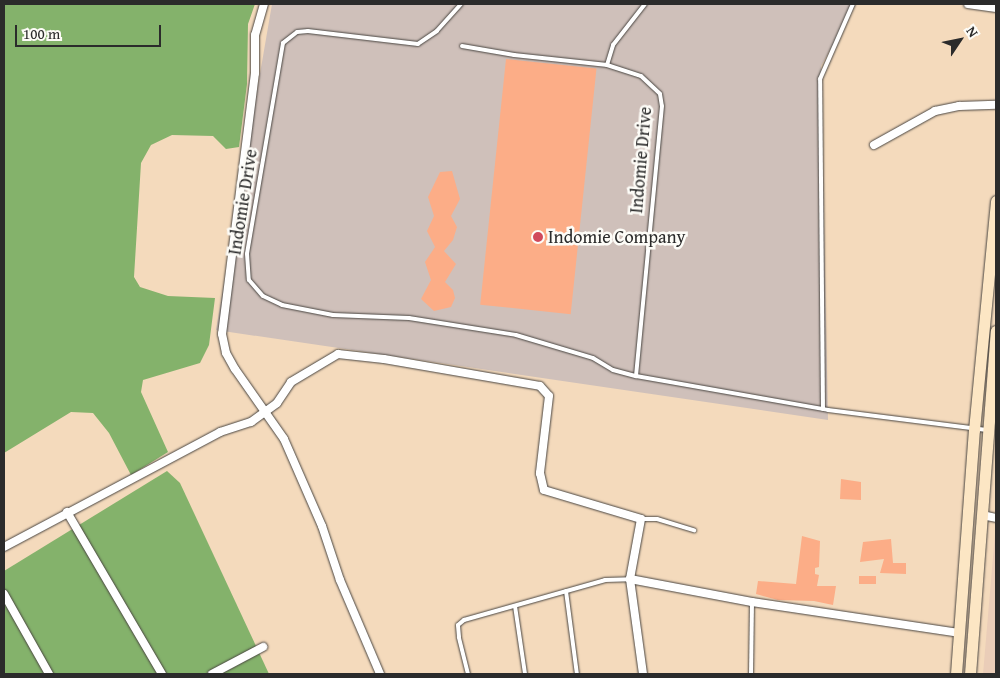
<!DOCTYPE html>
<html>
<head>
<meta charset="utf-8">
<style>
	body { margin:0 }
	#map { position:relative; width:1000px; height:678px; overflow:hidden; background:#f4dabc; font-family:"Gentium Book Plus",serif }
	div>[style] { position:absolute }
	.built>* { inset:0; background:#eacdb8 }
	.industrial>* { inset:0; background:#cfc0ba }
	.forest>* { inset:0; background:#84b26b }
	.building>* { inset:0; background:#fcad87; transform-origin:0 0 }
	.roads { filter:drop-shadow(0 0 1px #494541) drop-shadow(0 0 1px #494541) }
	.lane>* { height:4px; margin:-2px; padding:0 2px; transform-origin:2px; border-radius:2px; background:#fff }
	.street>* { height:8px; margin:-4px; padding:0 4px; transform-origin:4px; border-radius:4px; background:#fff }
	.secondary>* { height:11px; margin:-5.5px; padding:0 5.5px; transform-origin:5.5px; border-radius:5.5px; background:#fce6c4 }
	.dots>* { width:14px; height:14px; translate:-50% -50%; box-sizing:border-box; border:2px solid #fdfcf7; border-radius:50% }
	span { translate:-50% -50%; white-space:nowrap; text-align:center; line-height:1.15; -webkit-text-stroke:5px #fdfcf7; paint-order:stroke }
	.street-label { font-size:18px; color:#2b2b2b }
	.poi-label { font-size:18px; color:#2b2b2b }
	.left { translate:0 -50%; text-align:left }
	.frame { position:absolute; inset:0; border:5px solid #2b2b2b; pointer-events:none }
	.north { position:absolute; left:935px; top:15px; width:50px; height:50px; -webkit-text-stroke:4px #fdfcf7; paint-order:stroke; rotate:56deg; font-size:14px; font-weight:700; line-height:20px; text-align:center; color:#2b2b2b }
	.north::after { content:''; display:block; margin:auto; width:18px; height:22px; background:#2b2b2b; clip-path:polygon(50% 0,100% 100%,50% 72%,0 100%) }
	.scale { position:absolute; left:15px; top:25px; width:146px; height:22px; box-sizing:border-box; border:2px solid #2b2b2b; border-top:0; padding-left:6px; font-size:15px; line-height:18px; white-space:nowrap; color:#2b2b2b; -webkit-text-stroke:4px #fdfcf7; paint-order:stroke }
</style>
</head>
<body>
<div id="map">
	<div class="built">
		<i style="clip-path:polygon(996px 522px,996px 674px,983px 674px)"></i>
	</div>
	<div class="industrial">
		<i style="clip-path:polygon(272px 4px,856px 4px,821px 66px,828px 420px,216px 330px)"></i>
	</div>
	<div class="forest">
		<i style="clip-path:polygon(4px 4px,255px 4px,248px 24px,247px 84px,239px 147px,226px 149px,213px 136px,172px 135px,151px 145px,141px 163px,134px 277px,140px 287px,168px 296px,215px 298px,209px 345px,200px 363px,143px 380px,141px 392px,168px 452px,131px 475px,109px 433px,93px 413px,71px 412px,4px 453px)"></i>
		<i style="clip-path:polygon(167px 471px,180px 483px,269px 674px,4px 674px,4px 571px)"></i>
	</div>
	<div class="building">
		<i style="left:506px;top:59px;width:91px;height:247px;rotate:6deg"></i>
		<i style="clip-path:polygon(452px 171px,460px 199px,451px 216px,457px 227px,453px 240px,444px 251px,456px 264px,445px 282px,453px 290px,455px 298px,451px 307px,434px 311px,421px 299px,431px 280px,425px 262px,435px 247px,427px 231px,434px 216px,428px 197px,440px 172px)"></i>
		<i style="clip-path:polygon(841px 479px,861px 482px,861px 500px,840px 499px)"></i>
		<i style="clip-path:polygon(802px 536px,820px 541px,819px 567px,815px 568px,815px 574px,819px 575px,817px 586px,836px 586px,833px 605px,814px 601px,778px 600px,756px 594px,758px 581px,796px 584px)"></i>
		<i style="clip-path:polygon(891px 539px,893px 563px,906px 563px,906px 574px,880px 573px,884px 559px,860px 562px,863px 542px)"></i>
		<i style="left:859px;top:576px;width:17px;height:8px"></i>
	</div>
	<div class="roads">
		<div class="lane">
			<i style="left:461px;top:4px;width:36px;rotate:132deg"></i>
			<i style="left:437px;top:31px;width:23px;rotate:146deg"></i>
			<i style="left:418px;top:44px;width:111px;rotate:-173.3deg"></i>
			<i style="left:308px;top:31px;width:11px;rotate:175deg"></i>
			<i style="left:297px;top:32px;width:18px;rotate:142deg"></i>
			<i style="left:283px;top:43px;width:214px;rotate:99.7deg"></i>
			<i style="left:247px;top:254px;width:26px;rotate:86deg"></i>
			<i style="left:249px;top:280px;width:21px;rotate:49deg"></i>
			<i style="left:263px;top:296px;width:21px;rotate:25deg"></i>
			<i style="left:282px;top:305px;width:52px;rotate:11.1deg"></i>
			<i style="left:333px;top:315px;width:76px;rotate:2.3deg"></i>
			<i style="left:409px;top:318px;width:108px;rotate:9deg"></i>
			<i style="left:516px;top:335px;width:80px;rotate:16.6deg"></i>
			<i style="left:593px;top:358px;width:23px;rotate:31deg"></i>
			<i style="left:613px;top:370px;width:24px;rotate:15deg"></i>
			<i style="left:636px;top:376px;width:195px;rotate:10deg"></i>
			<i style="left:828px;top:410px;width:160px;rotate:7.2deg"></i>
			<i style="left:462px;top:46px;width:53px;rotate:9.8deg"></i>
			<i style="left:514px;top:55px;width:94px;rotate:6.1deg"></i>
			<i style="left:607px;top:65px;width:36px;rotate:18deg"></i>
			<i style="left:641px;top:76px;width:26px;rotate:43deg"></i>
			<i style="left:660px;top:94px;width:12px;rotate:81deg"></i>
			<i style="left:662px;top:106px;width:271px;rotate:95.5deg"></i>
			<i style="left:607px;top:65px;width:21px;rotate:-73deg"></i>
			<i style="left:613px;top:45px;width:52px;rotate:-52deg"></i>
			<i style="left:823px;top:409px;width:330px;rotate:-90.5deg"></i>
			<i style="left:820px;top:79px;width:82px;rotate:-66.3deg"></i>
			<i style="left:641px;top:519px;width:16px"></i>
			<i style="left:657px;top:519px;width:39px;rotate:17deg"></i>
			<i style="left:566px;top:591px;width:84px;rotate:82.5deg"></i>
			<i style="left:515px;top:606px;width:69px;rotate:81.6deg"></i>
			<i style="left:468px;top:674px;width:38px;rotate:-104deg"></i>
			<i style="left:459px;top:637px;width:12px;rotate:-95deg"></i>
			<i style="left:458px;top:625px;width:8px;rotate:-40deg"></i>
			<i style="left:464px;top:620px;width:147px;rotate:-15.8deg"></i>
			<i style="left:605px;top:580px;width:25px;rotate:-2deg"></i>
			<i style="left:751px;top:674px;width:72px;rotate:-89.2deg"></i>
		</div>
		<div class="street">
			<i style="left:264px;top:4px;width:32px;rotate:106deg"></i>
			<i style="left:255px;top:35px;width:38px;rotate:90deg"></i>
			<i style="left:255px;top:73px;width:263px;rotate:97.2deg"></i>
			<i style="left:222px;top:334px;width:19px;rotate:78deg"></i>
			<i style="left:226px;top:353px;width:18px;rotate:61deg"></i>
			<i style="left:235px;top:369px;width:85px;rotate:55deg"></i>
			<i style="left:284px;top:439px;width:95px;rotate:66.4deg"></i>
			<i style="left:322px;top:526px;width:57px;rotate:71.6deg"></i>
			<i style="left:340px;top:580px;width:102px;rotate:66.9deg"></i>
			<i style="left:968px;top:4px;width:28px;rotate:8deg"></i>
			<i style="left:874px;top:145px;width:70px;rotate:-29.1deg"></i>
			<i style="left:935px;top:111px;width:25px;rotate:-12deg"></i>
			<i style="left:959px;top:106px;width:37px;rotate:-2deg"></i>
			<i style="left:67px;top:512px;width:188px;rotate:59.6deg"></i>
			<i style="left:982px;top:515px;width:14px;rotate:12deg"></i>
			<i style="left:4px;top:547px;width:245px;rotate:-28deg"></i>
			<i style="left:220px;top:432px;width:33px;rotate:-18deg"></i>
			<i style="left:251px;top:422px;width:32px;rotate:-36deg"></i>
			<i style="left:277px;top:403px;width:25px;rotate:-56deg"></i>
			<i style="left:291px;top:382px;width:55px;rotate:-30.8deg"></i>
			<i style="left:338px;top:354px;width:46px;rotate:6.2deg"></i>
			<i style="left:384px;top:359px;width:158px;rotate:9.8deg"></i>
			<i style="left:540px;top:386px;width:13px;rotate:48deg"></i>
			<i style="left:549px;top:396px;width:78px;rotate:96.7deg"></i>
			<i style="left:540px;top:473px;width:17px;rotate:77deg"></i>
			<i style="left:544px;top:490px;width:101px;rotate:16.6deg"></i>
			<i style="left:641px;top:519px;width:61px;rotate:100.4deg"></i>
			<i style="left:630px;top:579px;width:96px;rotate:82.2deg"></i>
			<i style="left:630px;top:579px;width:124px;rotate:10.7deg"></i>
			<i style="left:752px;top:602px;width:209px;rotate:8.5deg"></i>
			<i style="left:4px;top:594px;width:92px;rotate:60.6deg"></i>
			<i style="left:212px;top:674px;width:58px;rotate:-27.9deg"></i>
		</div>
		<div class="secondary">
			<i style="left:956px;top:674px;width:245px;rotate:-85.8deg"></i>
			<i style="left:974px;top:430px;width:230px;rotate:-84.5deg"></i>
			<i style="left:970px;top:674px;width:344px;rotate:-85.7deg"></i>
		</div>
	</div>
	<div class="dots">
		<i style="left:538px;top:237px;background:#d1495b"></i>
	</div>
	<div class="street-label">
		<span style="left:641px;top:160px;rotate:-85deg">Indomie Drive</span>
		<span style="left:243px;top:202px;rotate:-81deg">Indomie Drive</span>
	</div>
	<div class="poi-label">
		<span class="left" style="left:548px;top:237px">Indomie Company</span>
	</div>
	<div class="frame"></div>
	<div class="north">N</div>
	<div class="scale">100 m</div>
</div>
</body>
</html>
